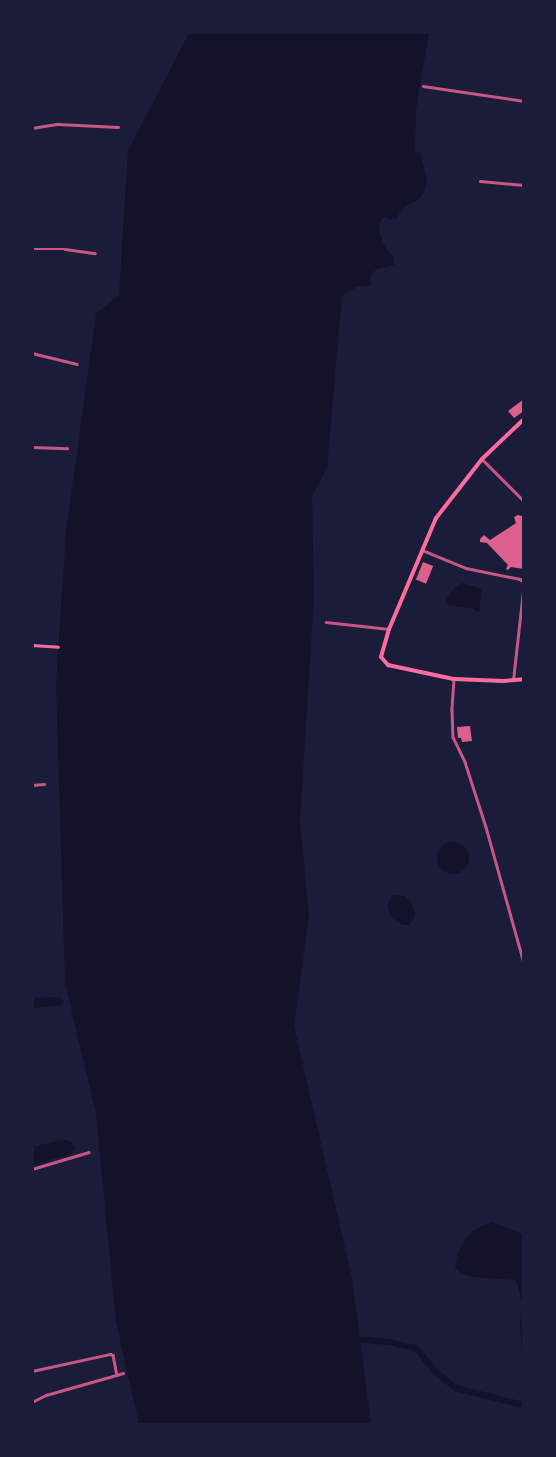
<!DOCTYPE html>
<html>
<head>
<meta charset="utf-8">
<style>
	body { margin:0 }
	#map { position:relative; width:556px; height:1457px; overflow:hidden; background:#1b1b3a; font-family:Rubik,sans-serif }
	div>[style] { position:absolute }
	.water>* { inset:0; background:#12122b }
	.round { border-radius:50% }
	.canal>* { height:5.5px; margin:-2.75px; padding:0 2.75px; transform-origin:2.75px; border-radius:2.75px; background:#12122b }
	.building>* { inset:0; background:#dd5f8e; transform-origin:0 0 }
	.minor>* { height:2.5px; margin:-1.25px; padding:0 1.25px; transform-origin:1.25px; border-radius:1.25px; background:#c65784 }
	.secondary>* { height:3px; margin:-1.5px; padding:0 1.5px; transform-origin:1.5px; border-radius:1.5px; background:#ff6b9d }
	.primary>* { height:4px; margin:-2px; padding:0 2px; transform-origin:2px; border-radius:2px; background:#ff6b9d }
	span { translate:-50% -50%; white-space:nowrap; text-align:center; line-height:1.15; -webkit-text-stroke:5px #1b1b3a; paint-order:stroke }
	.frame { position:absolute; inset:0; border:34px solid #1b1b3a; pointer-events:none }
</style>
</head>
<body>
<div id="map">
	<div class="water">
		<i style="clip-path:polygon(189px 33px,429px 33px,416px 109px,415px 152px,421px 153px,427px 182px,424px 193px,417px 201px,406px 205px,395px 220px,383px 217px,379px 224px,380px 235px,385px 247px,394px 257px,394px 265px,377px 269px,371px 274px,371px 286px,358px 286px,342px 296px,327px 467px,312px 496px,314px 597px,300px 821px,309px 915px,294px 1026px,352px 1278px,371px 1424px,139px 1424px,116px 1322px,96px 1114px,65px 982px,56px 684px,66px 532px,96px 314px,119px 295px,128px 151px)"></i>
		<i style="clip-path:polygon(462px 583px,482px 589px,479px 612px,471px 608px,448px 605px,446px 599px,454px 588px)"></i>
		<i class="round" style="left:437px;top:842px;width:32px;height:32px"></i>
		<i style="clip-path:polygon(392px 895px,405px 896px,412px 904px,415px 915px,410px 925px,403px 925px,392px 918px,387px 907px)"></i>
		<i style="clip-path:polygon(59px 997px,64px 1001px,62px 1005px,33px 1008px,33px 998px)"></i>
		<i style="clip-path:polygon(60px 1140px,68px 1140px,73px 1143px,75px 1149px,71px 1154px,33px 1165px,33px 1147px)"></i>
		<i style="clip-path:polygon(491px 1222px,523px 1234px,523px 1364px,520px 1325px,523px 1305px,516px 1280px,475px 1277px,462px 1274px,455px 1268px,458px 1252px,466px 1238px,474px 1230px)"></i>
	</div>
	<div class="canal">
		<i style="left:354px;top:1339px;width:35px;rotate:5deg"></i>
		<i style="left:389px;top:1342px;width:28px;rotate:13deg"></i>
		<i style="left:416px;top:1348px;width:30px;rotate:50deg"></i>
		<i style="left:435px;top:1371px;width:27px;rotate:39deg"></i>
		<i style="left:456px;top:1388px;width:70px;rotate:14deg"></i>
	</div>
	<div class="building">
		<i style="clip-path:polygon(524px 399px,524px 411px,514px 418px,508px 411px)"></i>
		<i style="clip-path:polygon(518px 515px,522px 516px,523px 521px,524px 569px,511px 567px,508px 570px,506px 569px,508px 565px,487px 543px,480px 542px,480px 539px,484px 535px,490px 540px,516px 523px,514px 517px)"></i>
		<i style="left:423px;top:562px;width:11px;height:19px;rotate:22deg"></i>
		<i style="clip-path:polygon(470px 726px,472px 741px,462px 742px,461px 738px,458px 738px,457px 727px)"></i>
	</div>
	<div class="minor">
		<i style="left:423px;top:86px;width:102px;rotate:8.4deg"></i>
		<i style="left:32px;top:128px;width:26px;rotate:-9deg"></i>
		<i style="left:58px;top:124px;width:60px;rotate:2.9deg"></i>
		<i style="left:480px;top:181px;width:44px;rotate:5.2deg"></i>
		<i style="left:32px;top:249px;width:33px"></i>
		<i style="left:65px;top:249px;width:30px;rotate:8deg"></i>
		<i style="left:32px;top:353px;width:46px;rotate:13.7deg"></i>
		<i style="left:32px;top:447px;width:35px;rotate:2deg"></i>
		<i style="left:482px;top:459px;width:59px;rotate:45deg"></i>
		<i style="left:422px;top:550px;width:48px;rotate:22.2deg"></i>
		<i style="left:466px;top:568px;width:55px;rotate:11.5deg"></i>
		<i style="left:520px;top:579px;width:5px;rotate:37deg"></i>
		<i style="left:326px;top:622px;width:63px;rotate:6.3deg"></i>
		<i style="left:454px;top:679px;width:31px;rotate:94deg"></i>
		<i style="left:452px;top:710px;width:27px;rotate:88deg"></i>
		<i style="left:453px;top:737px;width:28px;rotate:64deg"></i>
		<i style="left:465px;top:762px;width:68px;rotate:72.1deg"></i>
		<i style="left:486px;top:827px;width:141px;rotate:74.4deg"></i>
		<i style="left:513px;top:680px;width:99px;rotate:-83.6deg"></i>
		<i style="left:32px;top:785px;width:12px;rotate:-5deg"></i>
		<i style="left:32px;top:1169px;width:59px;rotate:-16.6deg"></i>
		<i style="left:32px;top:1371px;width:80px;rotate:-12.3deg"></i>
		<i style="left:110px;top:1354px;width:3px;rotate:18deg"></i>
		<i style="left:113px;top:1355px;width:20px;rotate:79deg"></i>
		<i style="left:32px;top:1402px;width:16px;rotate:-27deg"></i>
		<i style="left:46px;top:1395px;width:80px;rotate:-15.9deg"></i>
	</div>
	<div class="secondary">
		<i style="left:32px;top:645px;width:26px;rotate:4deg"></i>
	</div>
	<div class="primary">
		<i style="left:524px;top:419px;width:58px;rotate:136.4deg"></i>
		<i style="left:482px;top:459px;width:75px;rotate:127.9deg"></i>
		<i style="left:436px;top:518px;width:121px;rotate:112.9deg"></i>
		<i style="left:389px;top:629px;width:29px;rotate:106deg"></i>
		<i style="left:381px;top:657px;width:11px;rotate:49deg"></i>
		<i style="left:388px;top:665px;width:67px;rotate:12deg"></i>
		<i style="left:454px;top:679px;width:49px;rotate:2.3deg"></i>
		<i style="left:503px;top:681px;width:21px;rotate:-5deg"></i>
	</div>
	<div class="frame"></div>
</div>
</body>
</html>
